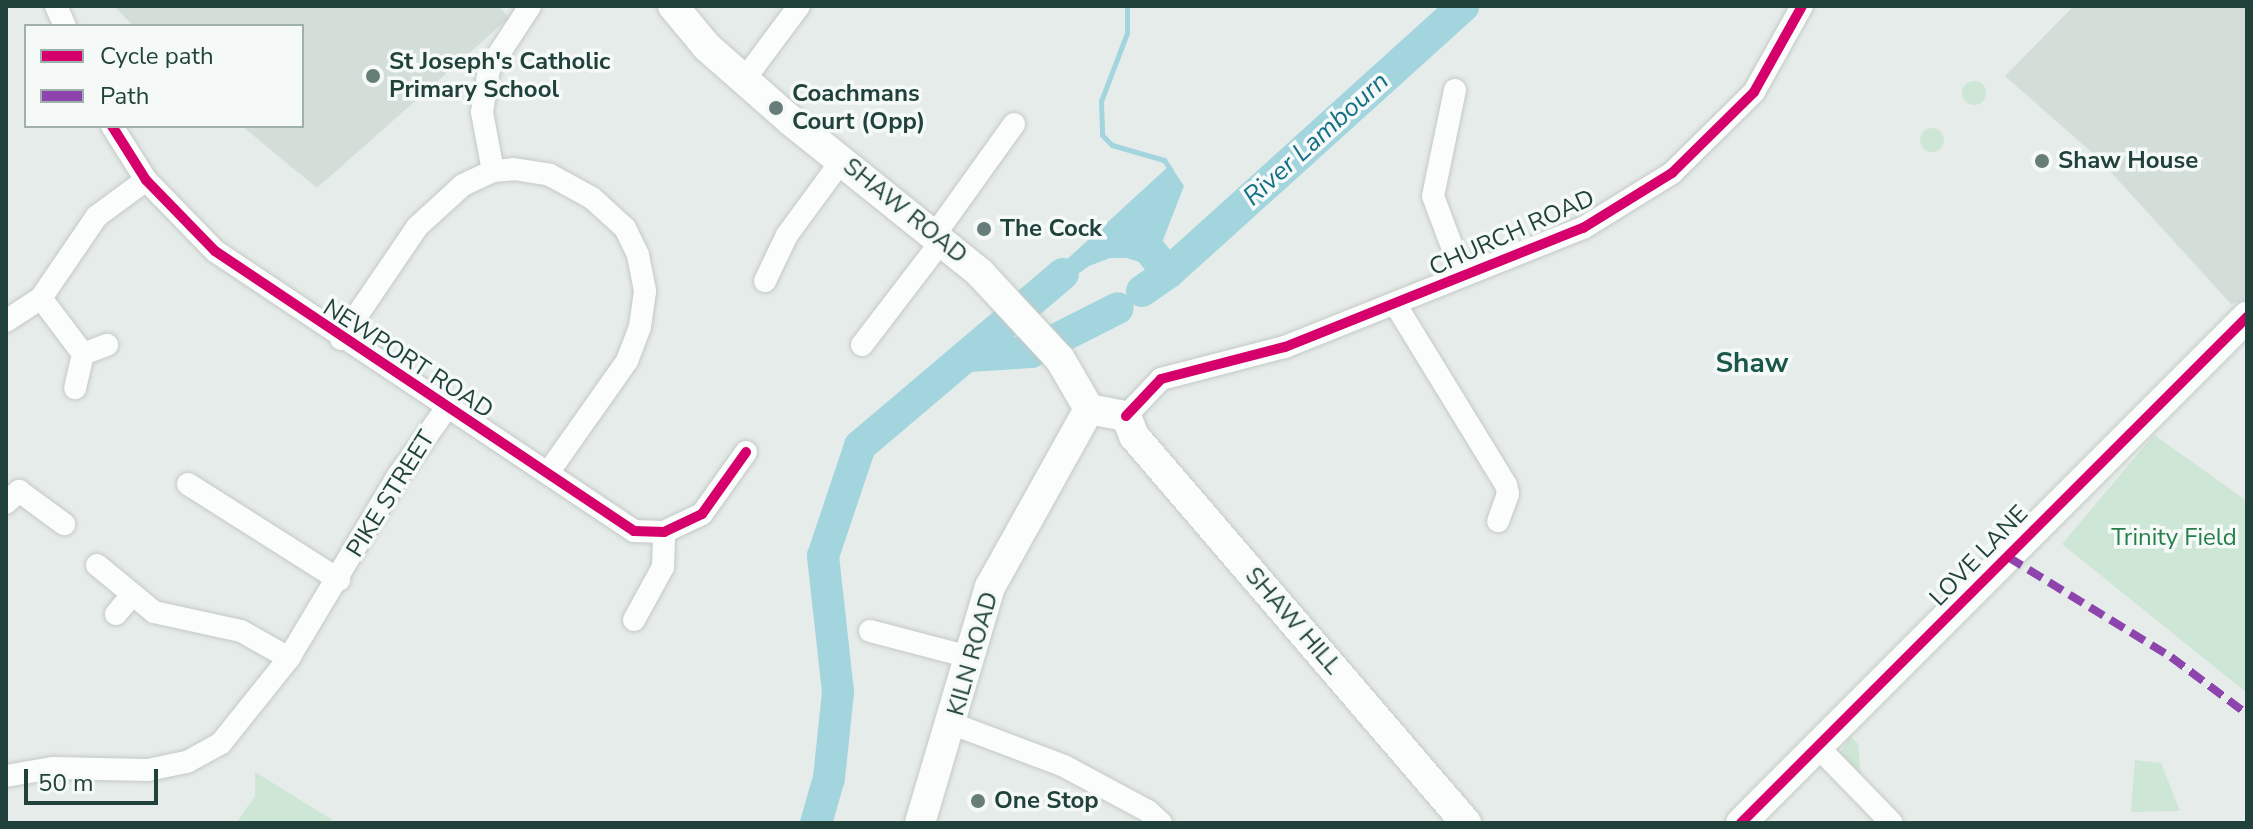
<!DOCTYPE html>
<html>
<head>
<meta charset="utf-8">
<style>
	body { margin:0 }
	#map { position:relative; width:2253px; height:829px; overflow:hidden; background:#e6ece9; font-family:"Nunito Sans",sans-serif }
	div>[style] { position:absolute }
	.built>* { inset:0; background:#d3ded9 }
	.green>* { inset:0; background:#cee6d6 }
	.round { border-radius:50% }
	.water>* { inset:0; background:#a3d5de }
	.stream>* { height:5px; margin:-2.5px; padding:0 2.5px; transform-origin:2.5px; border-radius:2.5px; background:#a3d5de }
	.river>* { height:32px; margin:-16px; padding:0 16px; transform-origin:16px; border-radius:16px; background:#a3d5de }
	.roads { filter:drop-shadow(0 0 2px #c3c9c7) drop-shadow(0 0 2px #c3c9c7) }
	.street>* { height:22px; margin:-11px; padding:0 11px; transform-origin:11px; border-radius:11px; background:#fbfcfc }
	.secondary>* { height:30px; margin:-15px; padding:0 15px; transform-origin:15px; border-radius:15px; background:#fbfcfc }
	.quiet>* { height:8px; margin-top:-4px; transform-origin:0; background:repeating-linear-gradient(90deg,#8e44ad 0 16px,transparent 0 24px) }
	.cycleway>* { height:10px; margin:-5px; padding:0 5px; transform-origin:5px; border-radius:5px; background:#d6006c }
	.dots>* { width:22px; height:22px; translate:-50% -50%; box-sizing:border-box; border:4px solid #f5faf8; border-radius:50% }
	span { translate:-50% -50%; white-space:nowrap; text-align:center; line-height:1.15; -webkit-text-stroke:7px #f5faf8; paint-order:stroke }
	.poi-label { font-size:24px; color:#21423a; font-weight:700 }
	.left { translate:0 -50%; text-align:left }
	.street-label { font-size:24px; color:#21423a }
	.park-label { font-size:24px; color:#267e4a }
	.water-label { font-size:26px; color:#137086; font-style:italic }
	.quarter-label { font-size:28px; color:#1a5749; font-weight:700 }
	.frame { position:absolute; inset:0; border:8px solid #21423a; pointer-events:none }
	.legend { position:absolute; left:24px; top:24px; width:280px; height:104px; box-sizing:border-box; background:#f5faf8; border:2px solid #a0b0ac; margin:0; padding:10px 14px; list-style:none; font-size:24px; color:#21423a }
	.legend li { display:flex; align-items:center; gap:16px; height:40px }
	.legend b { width:40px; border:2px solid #a0b0ac }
	.scale { position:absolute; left:24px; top:769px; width:134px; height:36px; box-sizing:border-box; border:4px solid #21423a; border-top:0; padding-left:10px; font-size:24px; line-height:28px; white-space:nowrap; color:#21423a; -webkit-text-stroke:6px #f5faf8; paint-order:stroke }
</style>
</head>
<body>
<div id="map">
	<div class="built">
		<i style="clip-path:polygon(114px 6px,499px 6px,509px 18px,317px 188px,242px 126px,302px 126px,302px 26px,133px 26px)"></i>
		<i style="clip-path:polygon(2074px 6px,2247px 6px,2247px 300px,2231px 304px,2098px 158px,2005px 76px)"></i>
	</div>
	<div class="green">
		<i class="round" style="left:1962px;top:81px;width:24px;height:24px"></i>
		<i class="round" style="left:1920px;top:128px;width:24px;height:24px"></i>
		<i style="clip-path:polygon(2154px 435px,2247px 501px,2247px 693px,2062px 544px)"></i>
		<i style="clip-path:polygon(1850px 736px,1858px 744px,1861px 775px,1840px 753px)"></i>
		<i style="clip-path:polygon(2135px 760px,2161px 763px,2180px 811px,2131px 812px)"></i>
		<i style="clip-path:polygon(255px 772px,331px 819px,334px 823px,236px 823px,255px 796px)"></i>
	</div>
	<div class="water">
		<i style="clip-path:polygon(1170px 165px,1184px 186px,1156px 258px,1110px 258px,1089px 266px,1035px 305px,1028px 295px)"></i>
	</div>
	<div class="stream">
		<i style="left:1127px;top:6px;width:27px;rotate:90deg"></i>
		<i style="left:1127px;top:33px;width:73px;rotate:110.9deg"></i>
		<i style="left:1101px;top:101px;width:34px;rotate:88deg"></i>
		<i style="left:1102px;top:135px;width:14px;rotate:45deg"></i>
		<i style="left:1112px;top:145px;width:54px;rotate:16.1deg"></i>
		<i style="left:1164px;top:160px;width:12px;rotate:55deg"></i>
	</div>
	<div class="river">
		<i style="left:1119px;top:239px;width:30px;rotate:17deg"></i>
		<i style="left:1148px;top:248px;width:32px;rotate:51deg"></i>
		<i style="left:1168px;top:273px;width:398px;rotate:-42.1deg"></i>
		<i style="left:1142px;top:291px;width:32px;rotate:-35deg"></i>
		<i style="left:968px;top:356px;width:63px;rotate:-3.6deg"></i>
		<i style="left:1031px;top:352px;width:97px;rotate:-26.8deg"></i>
		<i style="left:816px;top:823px;width:47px;rotate:-73.9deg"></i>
		<i style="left:829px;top:778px;width:86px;rotate:-84deg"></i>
		<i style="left:838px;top:692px;width:137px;rotate:-96.3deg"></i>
		<i style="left:823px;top:556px;width:116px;rotate:-71.4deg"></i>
		<i style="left:860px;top:446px;width:266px;rotate:-40.3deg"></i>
	</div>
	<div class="roads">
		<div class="street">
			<i style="left:56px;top:6px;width:22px;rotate:66deg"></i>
			<i style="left:744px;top:80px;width:92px;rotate:-53.4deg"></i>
			<i style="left:1455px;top:90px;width:108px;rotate:101.7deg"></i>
			<i style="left:1433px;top:196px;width:85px;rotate:69.4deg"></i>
			<i style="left:112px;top:126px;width:64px;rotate:57.8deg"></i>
			<i style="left:146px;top:180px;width:99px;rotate:45.8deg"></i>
			<i style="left:215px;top:251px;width:504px;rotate:33.75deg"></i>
			<i style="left:634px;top:531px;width:30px;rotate:2deg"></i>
			<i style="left:664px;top:532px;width:42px;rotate:-25.3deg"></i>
			<i style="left:702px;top:514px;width:76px;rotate:-54.6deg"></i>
			<i style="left:493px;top:171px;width:60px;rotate:-100.6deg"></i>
			<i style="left:482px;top:112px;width:44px;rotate:-80.8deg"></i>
			<i style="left:489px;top:69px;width:75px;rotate:-56.9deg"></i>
			<i style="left:936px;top:233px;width:134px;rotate:-54.4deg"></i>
			<i style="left:765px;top:281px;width:51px;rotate:-64.4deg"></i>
			<i style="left:787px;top:235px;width:93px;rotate:-53.7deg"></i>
			<i style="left:41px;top:298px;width:70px;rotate:53.1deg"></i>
			<i style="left:83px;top:354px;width:35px;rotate:103deg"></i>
			<i style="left:1397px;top:307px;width:209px;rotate:58.5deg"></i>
			<i style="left:1506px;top:485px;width:9px;rotate:77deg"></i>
			<i style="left:1508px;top:494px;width:29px;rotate:110deg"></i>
			<i style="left:6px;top:321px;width:42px;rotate:-33.3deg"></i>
			<i style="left:41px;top:298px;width:99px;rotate:-55.7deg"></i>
			<i style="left:97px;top:216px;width:61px;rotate:-36.3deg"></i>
			<i style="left:341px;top:339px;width:135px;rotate:-55.8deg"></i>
			<i style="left:417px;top:227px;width:62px;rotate:-42.4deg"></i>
			<i style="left:463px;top:185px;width:33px;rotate:-25deg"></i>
			<i style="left:493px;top:171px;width:21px;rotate:-5deg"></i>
			<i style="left:514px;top:169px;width:36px;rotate:9deg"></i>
			<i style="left:550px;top:175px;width:48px;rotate:28.7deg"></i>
			<i style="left:592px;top:198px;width:45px;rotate:42.3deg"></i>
			<i style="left:625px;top:228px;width:30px;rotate:64deg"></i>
			<i style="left:638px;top:255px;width:37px;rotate:79deg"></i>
			<i style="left:645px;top:291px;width:36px;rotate:98deg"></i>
			<i style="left:640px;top:327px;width:36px;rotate:111deg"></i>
			<i style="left:627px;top:361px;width:137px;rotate:125.2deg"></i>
			<i style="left:862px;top:345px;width:133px;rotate:-52.6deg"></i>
			<i style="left:83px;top:354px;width:26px;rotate:-21deg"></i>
			<i style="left:1126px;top:416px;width:51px;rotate:-46.6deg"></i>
			<i style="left:1161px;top:379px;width:128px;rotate:-14.5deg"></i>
			<i style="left:1285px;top:347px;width:321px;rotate:-21.8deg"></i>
			<i style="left:1583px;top:228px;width:105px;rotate:-31.7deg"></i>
			<i style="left:1672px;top:173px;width:115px;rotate:-44.6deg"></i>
			<i style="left:1754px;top:92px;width:98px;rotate:-60.8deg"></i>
			<i style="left:188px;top:484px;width:179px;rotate:32.4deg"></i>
			<i style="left:6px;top:503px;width:18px;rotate:-43deg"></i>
			<i style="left:19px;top:491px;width:56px;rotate:36.3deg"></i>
			<i style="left:97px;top:565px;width:74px;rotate:39.5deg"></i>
			<i style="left:154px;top:612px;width:89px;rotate:12.3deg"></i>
			<i style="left:241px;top:631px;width:55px;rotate:29.4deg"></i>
			<i style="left:116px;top:614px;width:25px;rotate:-50deg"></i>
			<i style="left:634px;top:620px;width:60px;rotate:-61.3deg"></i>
			<i style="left:663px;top:567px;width:35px;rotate:-88deg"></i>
			<i style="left:870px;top:631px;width:102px;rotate:14.7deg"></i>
			<i style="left:953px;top:724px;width:119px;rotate:20.7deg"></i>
			<i style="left:1064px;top:766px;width:95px;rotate:28.2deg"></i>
			<i style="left:1148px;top:811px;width:18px;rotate:43deg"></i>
			<i style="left:1817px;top:746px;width:107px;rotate:45.8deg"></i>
			<i style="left:6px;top:776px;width:48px;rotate:-9.7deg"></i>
			<i style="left:53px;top:768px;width:95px;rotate:1.2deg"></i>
			<i style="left:148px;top:770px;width:40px;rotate:-12deg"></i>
			<i style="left:187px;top:762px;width:39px;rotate:-29deg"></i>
			<i style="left:221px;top:743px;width:109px;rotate:-51.3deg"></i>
			<i style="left:289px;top:658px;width:212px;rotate:-59.1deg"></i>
			<i style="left:398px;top:476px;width:82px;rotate:-54.4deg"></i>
		</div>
		<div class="secondary">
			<i style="left:673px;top:6px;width:53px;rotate:50.3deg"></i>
			<i style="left:707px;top:47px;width:111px;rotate:41.3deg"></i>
			<i style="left:790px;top:120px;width:244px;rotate:38.8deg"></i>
			<i style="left:980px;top:273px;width:117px;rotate:47.1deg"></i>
			<i style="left:1060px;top:359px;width:58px;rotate:59.9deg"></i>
			<i style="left:1089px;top:409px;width:38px;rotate:11deg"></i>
			<i style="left:1126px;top:416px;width:22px;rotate:68deg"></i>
			<i style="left:1134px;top:436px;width:510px;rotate:49.37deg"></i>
			<i style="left:920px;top:823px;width:246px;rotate:-73.5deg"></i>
			<i style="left:990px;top:587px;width:204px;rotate:-60.9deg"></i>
			<i style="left:1741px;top:823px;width:716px;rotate:-45deg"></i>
		</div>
	</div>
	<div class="quiet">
		<i style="left:2008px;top:557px;width:191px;rotate:31.5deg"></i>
		<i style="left:2171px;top:657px;width:95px;rotate:36.9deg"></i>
	</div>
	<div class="cycleway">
		<i style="left:112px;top:126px;width:64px;rotate:57.8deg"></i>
		<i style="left:146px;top:180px;width:99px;rotate:45.8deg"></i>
		<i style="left:215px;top:251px;width:504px;rotate:33.75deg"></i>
		<i style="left:634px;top:531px;width:30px;rotate:2deg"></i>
		<i style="left:664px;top:532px;width:42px;rotate:-25.3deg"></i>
		<i style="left:702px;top:514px;width:76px;rotate:-54.6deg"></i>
		<i style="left:1126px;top:416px;width:51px;rotate:-46.6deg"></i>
		<i style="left:1161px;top:379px;width:128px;rotate:-14.5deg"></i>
		<i style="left:1285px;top:347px;width:321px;rotate:-21.8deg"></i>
		<i style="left:1583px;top:228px;width:105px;rotate:-31.7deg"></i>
		<i style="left:1672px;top:173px;width:115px;rotate:-44.6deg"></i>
		<i style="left:1754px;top:92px;width:98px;rotate:-60.8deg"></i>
		<i style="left:1741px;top:823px;width:716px;rotate:-45deg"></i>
	</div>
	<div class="dots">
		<i style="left:373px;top:76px;background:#667e77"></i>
		<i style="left:776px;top:108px;background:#667e77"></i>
		<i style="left:2042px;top:161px;background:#667e77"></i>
		<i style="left:984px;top:229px;background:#667e77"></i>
		<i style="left:978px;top:801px;background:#667e77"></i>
	</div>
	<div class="poi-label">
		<span class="left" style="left:389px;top:76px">St Joseph's Catholic<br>Primary School</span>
		<span class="left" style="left:792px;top:108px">Coachmans<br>Court (Opp)</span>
		<span class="left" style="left:2058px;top:161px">Shaw House</span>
		<span class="left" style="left:1000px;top:229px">The Cock</span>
		<span class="left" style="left:994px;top:801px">One Stop</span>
	</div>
	<div class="street-label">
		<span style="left:905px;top:211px;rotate:39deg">SHAW ROAD</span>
		<span style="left:1512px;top:233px;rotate:-24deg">CHURCH ROAD</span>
		<span style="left:408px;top:359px;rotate:33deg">NEWPORT ROAD</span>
		<span style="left:391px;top:494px;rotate:-58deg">PIKE STREET</span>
		<span style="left:1979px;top:556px;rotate:-46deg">LOVE LANE</span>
		<span style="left:1293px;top:621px;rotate:49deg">SHAW HILL</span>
		<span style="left:973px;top:654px;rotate:-74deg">KILN ROAD</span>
	</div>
	<div class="park-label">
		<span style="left:2174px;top:538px">Trinity Field</span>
	</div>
	<div class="water-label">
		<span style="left:1316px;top:139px;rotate:-42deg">River Lambourn</span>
	</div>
	<div class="quarter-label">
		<span style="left:1752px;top:363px">Shaw</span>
	</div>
	<div class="frame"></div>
	<ul class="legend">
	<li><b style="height:10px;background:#d6006c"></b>Cycle path</li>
	<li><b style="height:10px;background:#8e44ad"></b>Path</li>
	</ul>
	<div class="scale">50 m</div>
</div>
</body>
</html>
